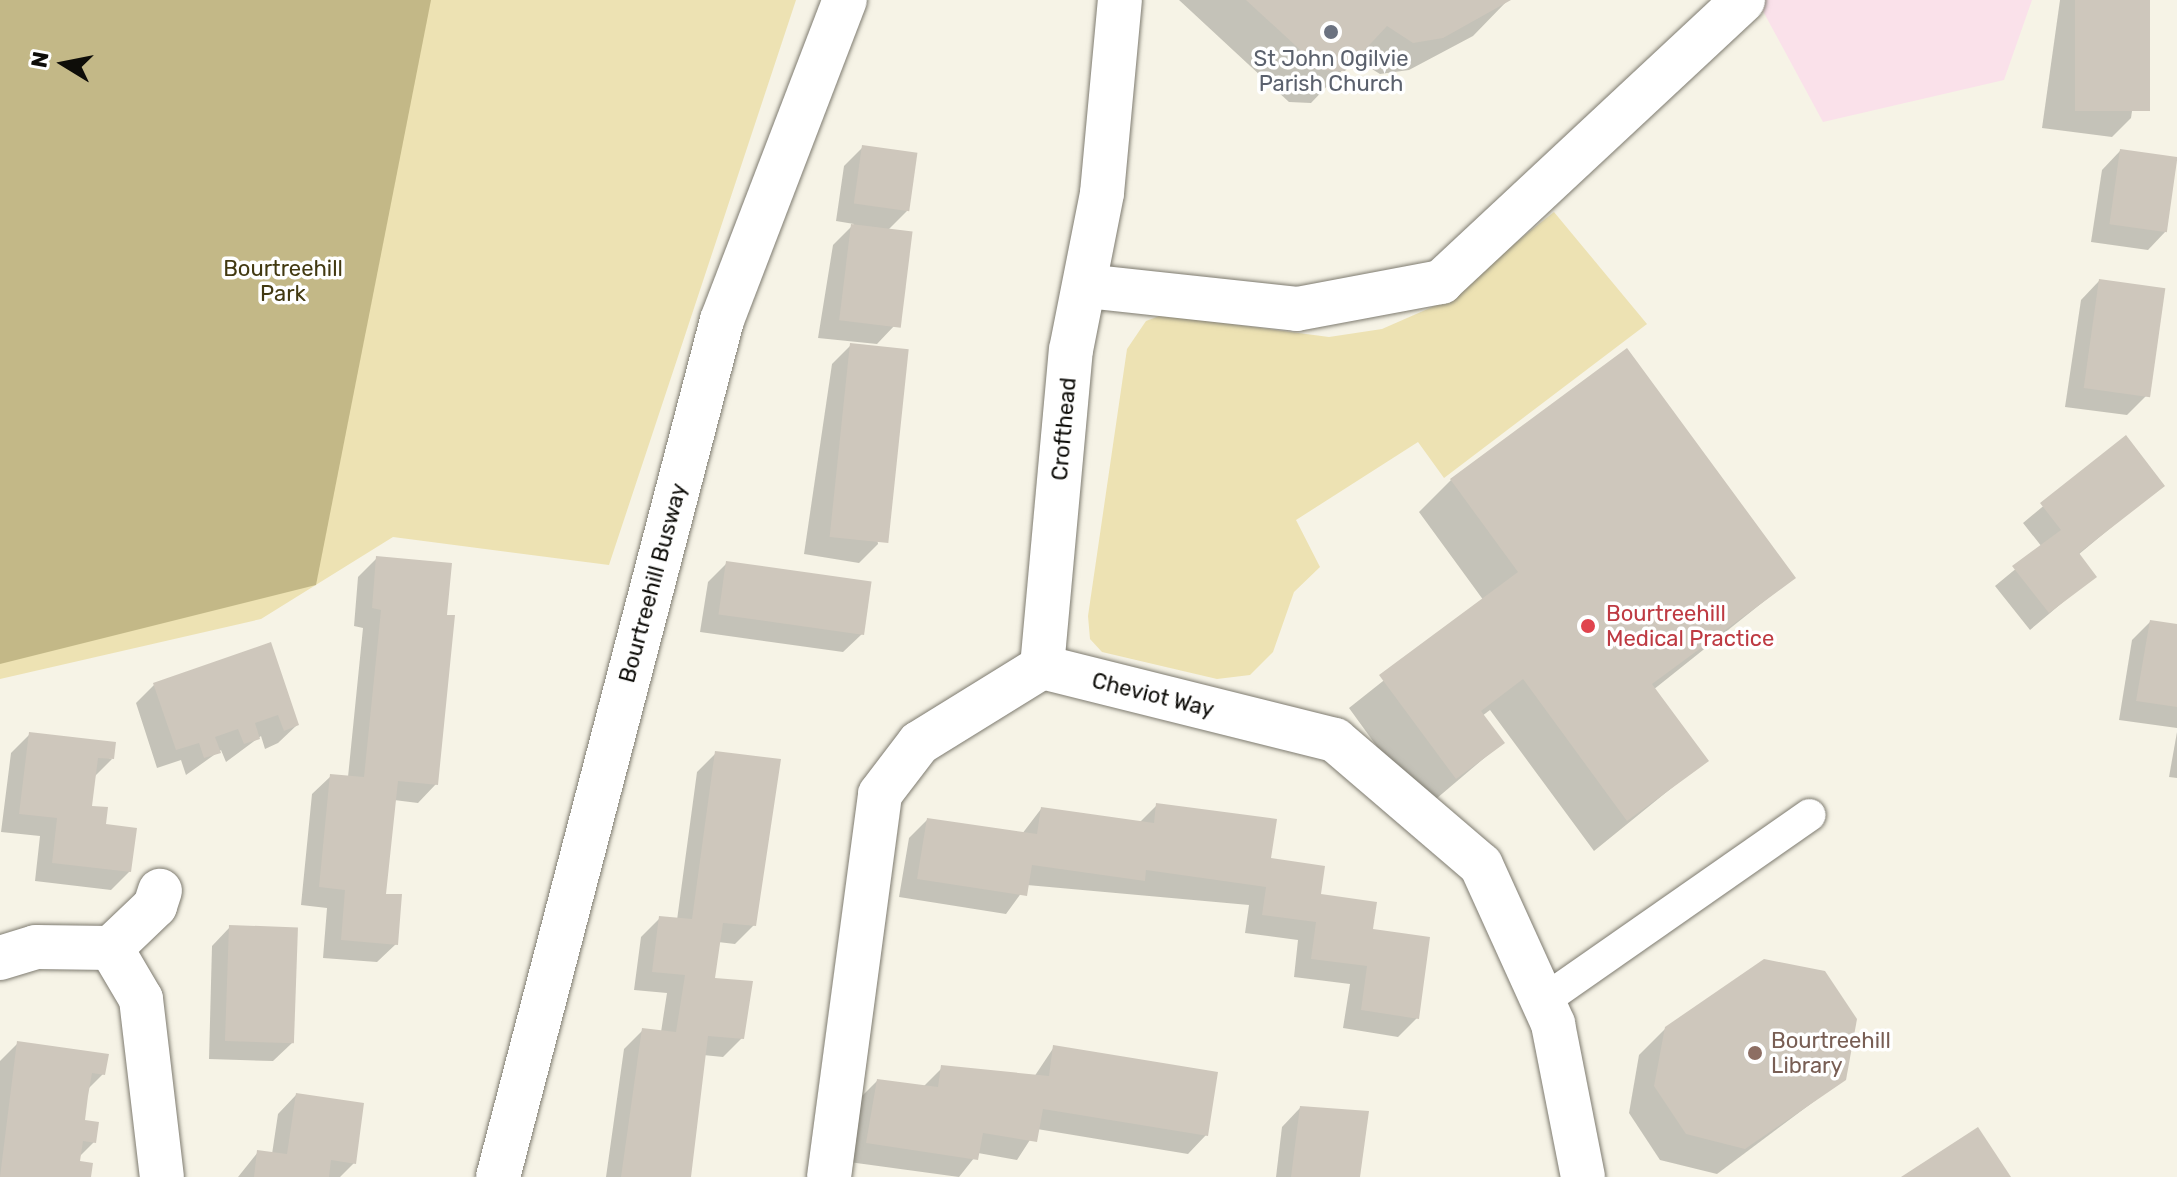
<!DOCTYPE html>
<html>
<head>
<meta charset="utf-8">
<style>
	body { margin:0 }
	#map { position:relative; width:2177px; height:1177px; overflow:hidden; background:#f6f3e6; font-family:Rubik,sans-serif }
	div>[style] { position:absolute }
	.commercial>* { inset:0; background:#fae1ea }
	.green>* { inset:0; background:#ede2b3 }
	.forest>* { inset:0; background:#c3b887 }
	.shadow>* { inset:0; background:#0003 }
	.building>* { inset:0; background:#cec7bc; transform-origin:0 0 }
	.roads { filter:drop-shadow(0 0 2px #7e7b70) drop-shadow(0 0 2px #7e7b70) }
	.service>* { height:32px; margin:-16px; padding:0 16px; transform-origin:16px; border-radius:16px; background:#fff }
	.minor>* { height:44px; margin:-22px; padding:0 22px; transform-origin:22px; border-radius:22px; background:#fff }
	.dots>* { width:22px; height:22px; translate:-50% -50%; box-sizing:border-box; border:4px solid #fff; border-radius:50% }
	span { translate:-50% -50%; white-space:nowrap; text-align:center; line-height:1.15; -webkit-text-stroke:7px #fff; paint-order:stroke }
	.worship-label { font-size:22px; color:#5b616d }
	.park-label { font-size:22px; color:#423911 }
	.street-label { font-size:22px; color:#0e0d09 }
	.health-label { font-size:22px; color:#be3a42 }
	.left { translate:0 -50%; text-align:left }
	.education-label { font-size:22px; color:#785e54 }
	.north { position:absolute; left:24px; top:24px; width:80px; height:80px; -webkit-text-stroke:6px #fff; paint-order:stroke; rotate:280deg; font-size:22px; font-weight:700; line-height:32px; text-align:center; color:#0e0d09 }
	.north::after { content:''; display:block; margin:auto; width:28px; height:36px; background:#0e0d09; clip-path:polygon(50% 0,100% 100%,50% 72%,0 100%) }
</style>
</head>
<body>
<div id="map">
	<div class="commercial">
		<i style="clip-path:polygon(1757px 0,2032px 0,2004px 80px,1823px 122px)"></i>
	</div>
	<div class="green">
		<i style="clip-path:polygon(0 0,796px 0,609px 565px,393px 537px,261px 619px,0 679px)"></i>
		<i style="clip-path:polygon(1554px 212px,1647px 324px,1444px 478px,1418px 442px,1296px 520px,1320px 567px,1294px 592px,1273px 652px,1250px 675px,1217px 679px,1102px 652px,1090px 639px,1088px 616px,1127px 349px,1146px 321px,1162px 315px,1329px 337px,1382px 329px,1439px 304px)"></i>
	</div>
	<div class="forest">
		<i style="clip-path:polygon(0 0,431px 0,316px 585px,0 664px)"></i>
	</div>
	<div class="shadow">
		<i style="clip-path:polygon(1179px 0,1508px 0,1473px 36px,1409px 70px,1380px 74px,1354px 58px,1311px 103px,1289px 102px)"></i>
		<i style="clip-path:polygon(2060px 0,2148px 0,2131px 118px,2112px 137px,2042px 128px)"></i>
		<i style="clip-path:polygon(863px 147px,908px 210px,887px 231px,895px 325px,877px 344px,818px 338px,833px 245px,854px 224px,836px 221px,844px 166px)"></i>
		<i style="clip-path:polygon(2120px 151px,2166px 231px,2148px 250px,2091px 242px,2102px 170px)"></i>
		<i style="clip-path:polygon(2099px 281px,2146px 396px,2127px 415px,2065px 407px,2081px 300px)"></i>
		<i style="clip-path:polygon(851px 345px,878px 544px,859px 563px,804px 554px,832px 364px)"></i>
		<i style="clip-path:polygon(1627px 351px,1793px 578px,1653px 690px,1706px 760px,1594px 851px,1490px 710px,1482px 716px,1502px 743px,1423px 810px,1349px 708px,1484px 601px,1419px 512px,1451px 480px)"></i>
		<i style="clip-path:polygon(2125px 438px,2162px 485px,2078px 555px,2094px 576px,2030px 630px,1995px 586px,2042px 547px,2023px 523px)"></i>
		<i style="clip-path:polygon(377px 558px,436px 784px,418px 803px,394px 800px,383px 896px,396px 944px,377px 962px,323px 958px,327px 908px,301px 905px,312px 794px,331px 776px,348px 777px,363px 628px,354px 626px,358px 577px)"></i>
		<i style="clip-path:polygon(727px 563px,862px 634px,843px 652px,700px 632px,708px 582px)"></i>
		<i style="clip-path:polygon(2150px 622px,2177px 626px,2177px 728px,2119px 720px,2132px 640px)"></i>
		<i style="clip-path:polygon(270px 645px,297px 725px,278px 743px,265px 749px,261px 736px,226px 762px,221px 750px,186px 775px,181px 760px,157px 768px,136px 703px,154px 685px)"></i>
		<i style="clip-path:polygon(2177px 732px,2177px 778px,2169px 777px)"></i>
		<i style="clip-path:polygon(29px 735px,112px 759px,94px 777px,90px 807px,130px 871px,111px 890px,35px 881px,40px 836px,1px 832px,11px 753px)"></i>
		<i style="clip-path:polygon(716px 753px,754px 925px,735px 944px,718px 942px,713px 980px,742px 1038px,723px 1057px,703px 1055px,687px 1177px,606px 1177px,624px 1049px,643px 1030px,661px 1032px,667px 993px,634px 990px,641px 937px,660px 918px,677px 920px,697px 772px)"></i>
		<i style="clip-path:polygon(1157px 805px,1269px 859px,1371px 931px,1417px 1018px,1398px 1037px,1343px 1028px,1350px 984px,1294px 977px,1298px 940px,1245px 933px,1249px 905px,1027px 885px,1006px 914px,899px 897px,909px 838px,927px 820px,1022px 834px,1041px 809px,1139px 823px)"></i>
		<i style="clip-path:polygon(230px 927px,292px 1043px,273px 1061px,209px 1059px,212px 946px)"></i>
		<i style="clip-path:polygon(1666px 1028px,1844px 1079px,1717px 1174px,1660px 1160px,1629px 1113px,1639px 1055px)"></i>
		<i style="clip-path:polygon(18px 1043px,103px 1074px,87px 1090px,83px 1121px,94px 1142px,78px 1158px,89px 1177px,0 1177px,0 1061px)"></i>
		<i style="clip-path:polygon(1054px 1047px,1206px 1135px,1188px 1154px,1037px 1129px,1017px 1160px,978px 1153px,959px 1177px,849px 1162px,859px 1099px,877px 1081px,923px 1087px,942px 1068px,1034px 1077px)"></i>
		<i style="clip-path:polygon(296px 1095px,354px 1163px,340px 1177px,238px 1177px,258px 1152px,272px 1154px,278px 1114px)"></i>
		<i style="clip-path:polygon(1300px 1108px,1358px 1177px,1276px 1177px,1282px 1127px)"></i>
	</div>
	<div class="building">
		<i style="clip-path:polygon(1246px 0,1511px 0,1443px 38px,1413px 43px,1387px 26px,1345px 71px,1322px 70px)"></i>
		<i style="left:2075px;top:0;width:75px;height:111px"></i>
		<i style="left:862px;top:145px;width:56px;height:59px;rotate:8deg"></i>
		<i style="left:2120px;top:149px;width:58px;height:76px;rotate:8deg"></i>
		<i style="left:851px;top:224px;width:62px;height:97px;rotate:7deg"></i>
		<i style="left:2099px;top:279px;width:67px;height:110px;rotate:8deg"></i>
		<i style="left:850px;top:343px;width:59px;height:195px;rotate:6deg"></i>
		<i style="clip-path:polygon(1627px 348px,1796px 578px,1652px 684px,1709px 761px,1627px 821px,1523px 679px,1481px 711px,1505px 743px,1456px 779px,1379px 675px,1518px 572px,1450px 479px)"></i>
		<i style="clip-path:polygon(2126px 435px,2165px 486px,2079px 553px,2097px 577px,2049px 613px,2012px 566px,2061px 530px,2040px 503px)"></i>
		<i style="clip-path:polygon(376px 556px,452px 563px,447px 615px,455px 615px,438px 785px,398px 781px,386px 894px,402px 894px,398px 945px,341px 940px,345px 890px,319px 887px,330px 774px,364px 777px,381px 610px,372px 608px)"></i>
		<i style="left:726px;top:561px;width:147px;height:54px;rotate:8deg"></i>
		<i style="clip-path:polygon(2150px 620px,2177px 624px,2177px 707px,2136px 701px)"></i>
		<i style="clip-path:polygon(271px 642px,299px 725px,284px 731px,278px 715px,255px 723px,260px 739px,244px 744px,238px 729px,215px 737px,221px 753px,204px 758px,199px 743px,176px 750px,153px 683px)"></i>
		<i style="clip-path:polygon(29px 732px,116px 742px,114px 759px,98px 758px,92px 806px,108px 807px,106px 824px,137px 828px,131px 872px,52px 863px,57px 818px,19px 814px)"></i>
		<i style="clip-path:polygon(715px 751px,781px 759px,756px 926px,723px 923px,715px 978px,753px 981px,744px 1039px,708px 1036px,691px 1177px,621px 1177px,642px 1028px,676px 1032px,685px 975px,652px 972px,659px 916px,692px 919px)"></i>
		<i style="clip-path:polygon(1156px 803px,1277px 819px,1271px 858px,1325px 866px,1321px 894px,1377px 902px,1373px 929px,1430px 937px,1419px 1019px,1361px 1010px,1367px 966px,1311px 959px,1316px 922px,1262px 915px,1266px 887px,1146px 870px,1145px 881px,1032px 865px,1027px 896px,917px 879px,927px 818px,1037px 834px,1041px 807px,1154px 823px)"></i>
		<i style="left:229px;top:925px;width:69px;height:116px;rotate:2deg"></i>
		<i style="clip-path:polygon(1764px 959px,1825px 971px,1857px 1019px,1846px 1080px,1745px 1149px,1686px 1134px,1654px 1086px,1665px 1027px)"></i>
		<i style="clip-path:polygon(17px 1041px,109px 1054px,105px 1075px,92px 1073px,88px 1096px,85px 1120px,99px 1122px,96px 1143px,83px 1141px,80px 1161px,93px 1163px,91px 1177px,0 1177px)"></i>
		<i style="clip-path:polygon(1053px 1045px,1218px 1072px,1208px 1136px,1043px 1109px,1037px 1142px,983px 1133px,978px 1160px,866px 1143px,877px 1079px,938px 1087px,941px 1065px,1049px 1076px)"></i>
		<i style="clip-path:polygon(296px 1093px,364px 1103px,356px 1164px,331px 1160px,329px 1177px,254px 1177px,257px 1150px,287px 1154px)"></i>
		<i style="clip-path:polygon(1300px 1106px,1369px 1111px,1360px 1177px,1291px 1177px)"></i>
		<i style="clip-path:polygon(1978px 1127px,2011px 1177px,1901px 1177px)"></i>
	</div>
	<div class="roads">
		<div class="service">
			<i style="left:1543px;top:1001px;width:325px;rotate:-34.9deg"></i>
		</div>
		<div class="minor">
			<i style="left:1086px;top:286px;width:212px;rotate:6.2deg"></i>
			<i style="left:1297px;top:309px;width:147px;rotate:-10.6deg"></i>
			<i style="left:1441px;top:282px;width:413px;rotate:-43deg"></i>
			<i style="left:1042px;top:667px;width:318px;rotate:-84.8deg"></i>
			<i style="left:1071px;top:350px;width:160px;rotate:-78.8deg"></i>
			<i style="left:1102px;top:193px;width:194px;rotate:-84.7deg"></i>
			<i style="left:111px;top:948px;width:59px;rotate:59.5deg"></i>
			<i style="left:141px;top:999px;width:179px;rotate:83.3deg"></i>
			<i style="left:0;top:958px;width:38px;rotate:-17deg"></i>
			<i style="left:36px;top:947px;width:75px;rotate:0.8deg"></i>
			<i style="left:111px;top:948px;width:61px;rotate:-43.7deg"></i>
			<i style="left:155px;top:906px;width:16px;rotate:-72deg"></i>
			<i style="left:498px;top:1177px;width:886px;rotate:-75.35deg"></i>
			<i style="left:722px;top:320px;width:343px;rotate:-69deg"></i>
			<i style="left:829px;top:1177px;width:386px;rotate:-82.4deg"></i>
			<i style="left:880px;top:794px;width:64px;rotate:-52.6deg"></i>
			<i style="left:919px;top:743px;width:145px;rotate:-31.7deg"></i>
			<i style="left:1042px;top:667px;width:302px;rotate:14deg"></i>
			<i style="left:1335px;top:740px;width:192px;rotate:40.6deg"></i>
			<i style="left:1481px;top:865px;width:175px;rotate:65.6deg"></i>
			<i style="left:1553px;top:1024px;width:156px;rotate:78.9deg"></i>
		</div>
	</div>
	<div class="dots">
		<i style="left:1331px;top:32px;background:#6b7280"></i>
		<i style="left:1588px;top:626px;background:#e0444e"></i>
		<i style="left:1755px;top:1053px;background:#8d6e63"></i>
	</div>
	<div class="worship-label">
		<span style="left:1331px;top:71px">St John Ogilvie<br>Parish Church</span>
	</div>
	<div class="park-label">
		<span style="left:283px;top:281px">Bourtreehill<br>Park</span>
	</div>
	<div class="street-label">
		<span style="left:1064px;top:429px;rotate:-85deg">Crofthead</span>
		<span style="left:653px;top:583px;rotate:-75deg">Bourtreehill Busway</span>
		<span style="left:1153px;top:695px;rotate:14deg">Cheviot Way</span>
	</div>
	<div class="health-label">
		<span class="left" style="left:1606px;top:626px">Bourtreehill<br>Medical Practice</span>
	</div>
	<div class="education-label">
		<span class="left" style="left:1771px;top:1053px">Bourtreehill<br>Library</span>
	</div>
	<div class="north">N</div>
</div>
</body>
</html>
